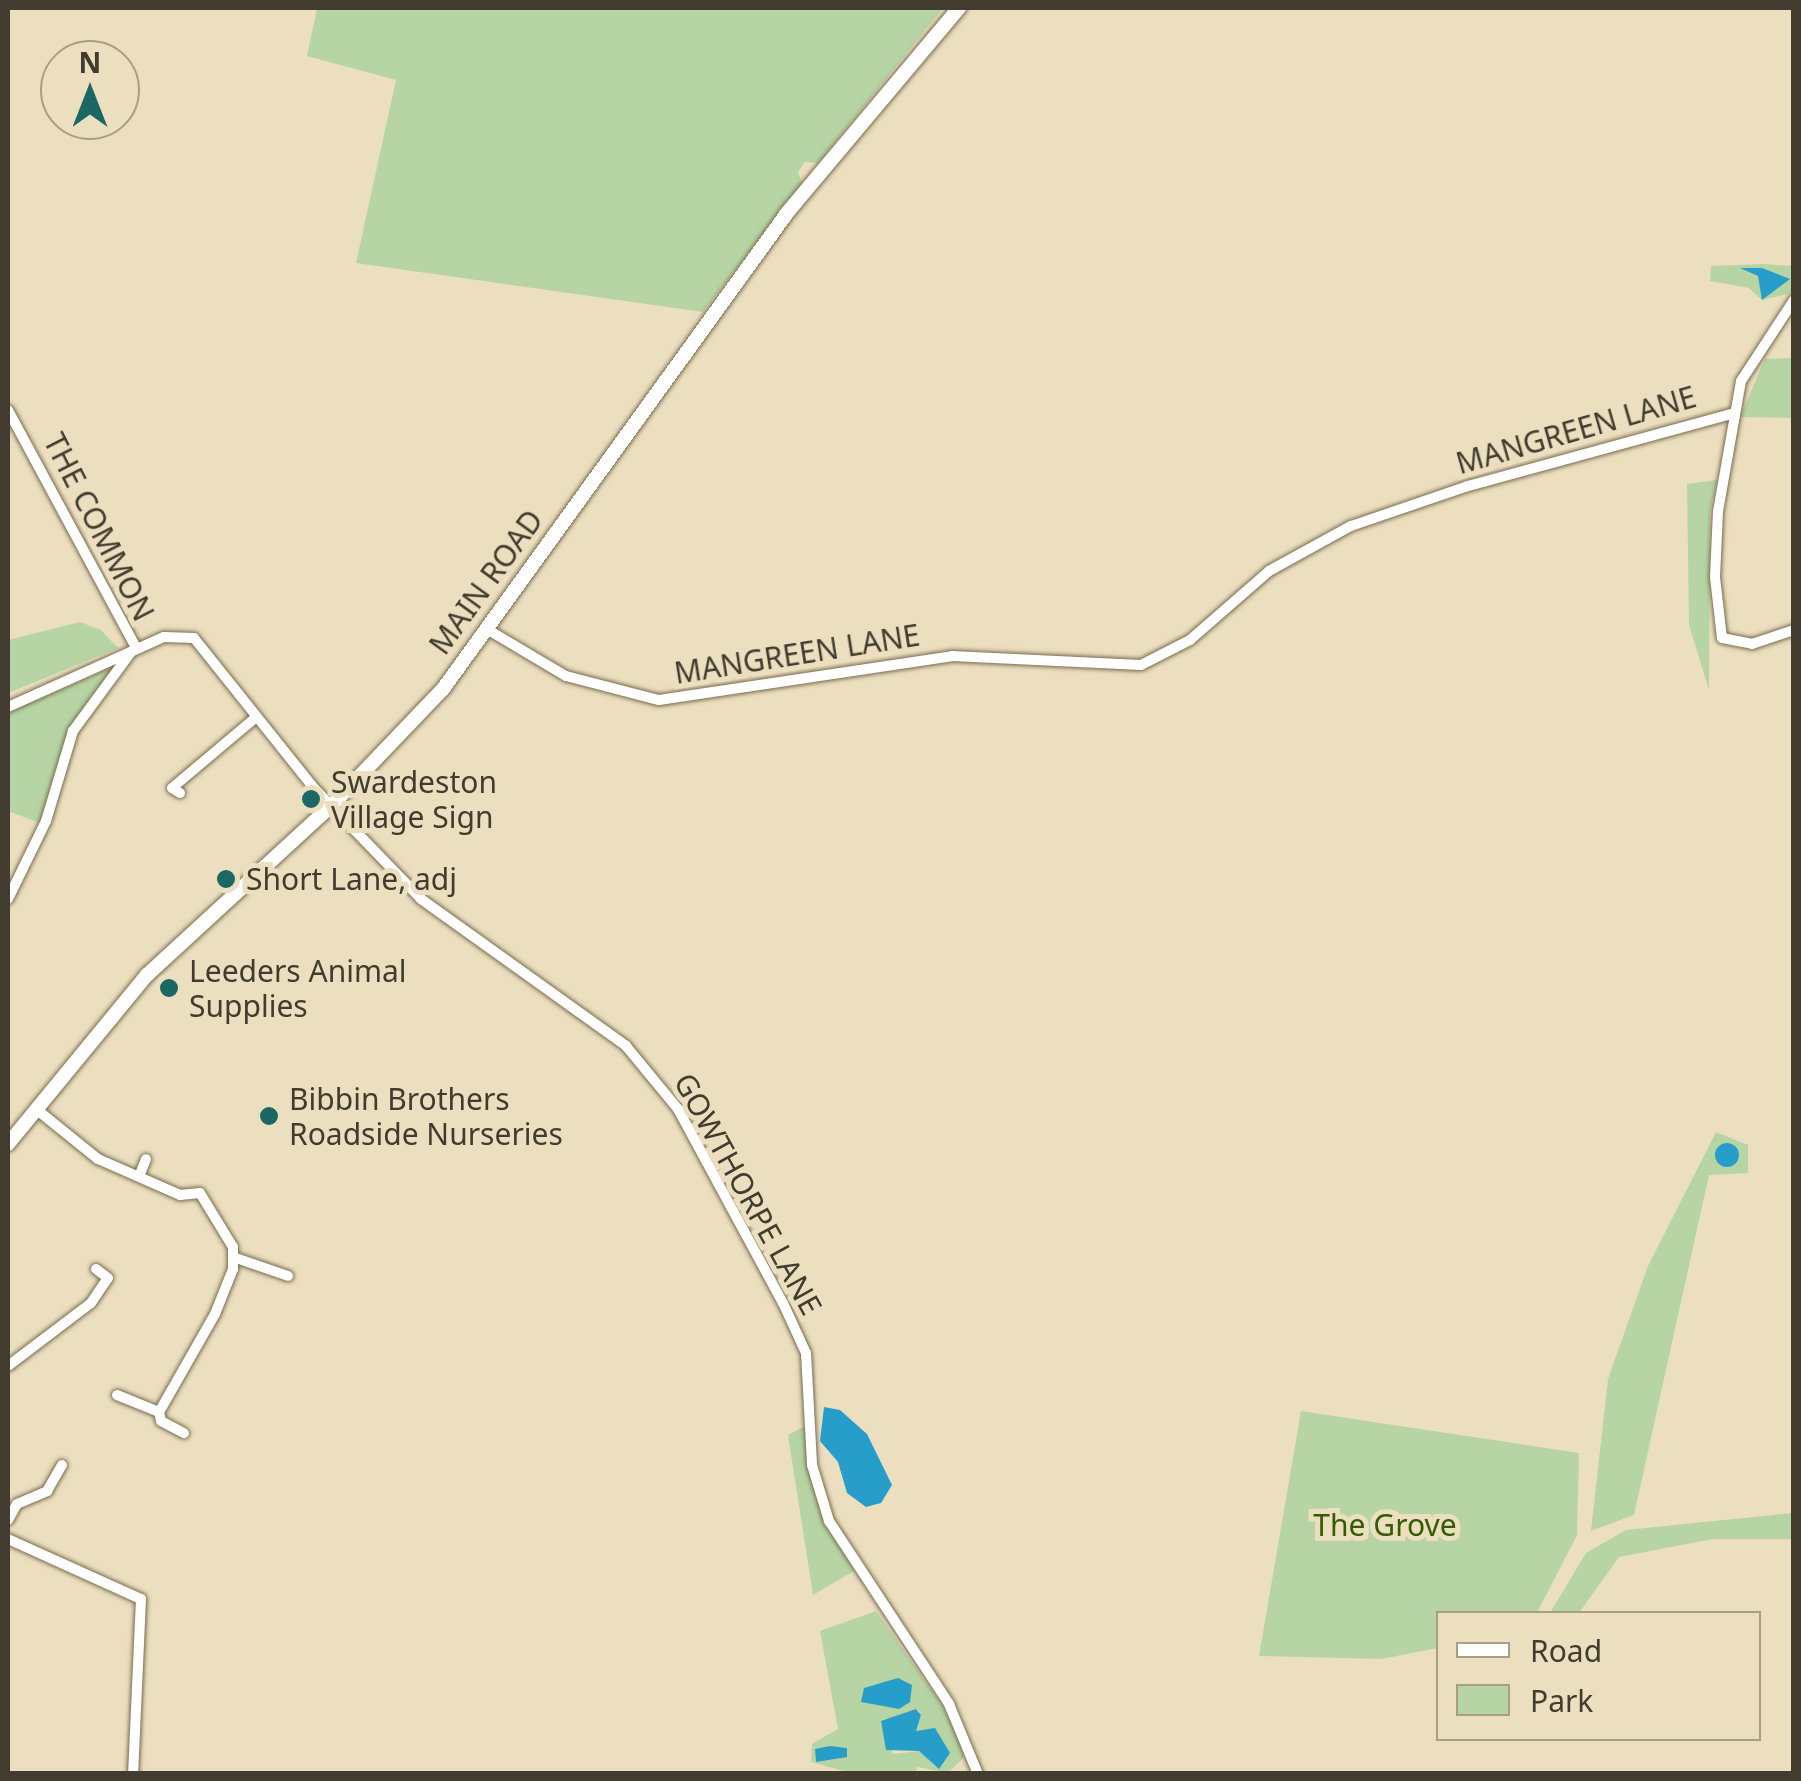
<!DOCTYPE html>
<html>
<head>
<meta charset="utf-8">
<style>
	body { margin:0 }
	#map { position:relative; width:1801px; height:1781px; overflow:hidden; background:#ecdfbf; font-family:"Noto Sans",sans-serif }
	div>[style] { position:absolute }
	.green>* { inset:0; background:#b7d5a4 }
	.water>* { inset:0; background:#269ec9 }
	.round { border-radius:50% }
	.roads { filter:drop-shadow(0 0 2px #786c4f) drop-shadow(0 0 2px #786c4f) }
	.minor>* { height:10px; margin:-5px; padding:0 5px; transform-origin:5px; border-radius:5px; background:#fff }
	.secondary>* { height:14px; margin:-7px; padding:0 7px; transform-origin:7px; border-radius:7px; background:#fff }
	.dots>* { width:28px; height:28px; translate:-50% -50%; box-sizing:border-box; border:5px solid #ecdfbf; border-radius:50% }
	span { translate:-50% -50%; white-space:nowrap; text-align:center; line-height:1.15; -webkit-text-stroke:10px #ecdfbf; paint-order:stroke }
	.street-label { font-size:30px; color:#413c2f }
	.poi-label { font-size:30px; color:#413c2f }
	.left { translate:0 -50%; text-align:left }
	.park-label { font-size:30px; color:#345c05 }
	.frame { position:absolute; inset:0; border:10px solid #413c2f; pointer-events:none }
	.legend { position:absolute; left:1436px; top:1611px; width:325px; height:130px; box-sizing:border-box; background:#ecdfbf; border:2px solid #a89e85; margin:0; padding:12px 18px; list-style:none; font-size:30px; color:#413c2f }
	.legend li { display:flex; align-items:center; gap:20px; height:50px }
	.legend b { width:50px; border:2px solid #a89e85 }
	.north { position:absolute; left:40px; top:40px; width:100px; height:100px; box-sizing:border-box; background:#ecdfbf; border:2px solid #a89e85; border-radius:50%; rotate:0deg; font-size:28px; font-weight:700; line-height:40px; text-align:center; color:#413c2f }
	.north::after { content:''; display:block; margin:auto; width:35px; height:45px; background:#1a6763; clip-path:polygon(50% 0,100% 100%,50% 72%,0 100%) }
</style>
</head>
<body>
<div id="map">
	<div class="green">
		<i style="clip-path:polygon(317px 8px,943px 8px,818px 163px,805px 162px,798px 172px,802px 183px,703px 312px,356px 263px,396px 80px,307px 56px)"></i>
		<i style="clip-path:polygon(1763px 264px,1793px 266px,1792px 293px,1762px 300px,1749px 288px,1710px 281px,1711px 266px)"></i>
		<i style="clip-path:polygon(1793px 358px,1793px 418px,1740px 417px,1765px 359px)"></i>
		<i style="clip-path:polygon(1717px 480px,1710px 511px,1709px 690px,1689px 625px,1687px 484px)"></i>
		<i style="clip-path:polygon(80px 622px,101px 630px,118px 648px,8px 693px,8px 640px)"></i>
		<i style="clip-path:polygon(125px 662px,72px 724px,40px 823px,8px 811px,8px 712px)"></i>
		<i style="clip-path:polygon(1716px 1132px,1748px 1145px,1748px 1173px,1709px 1175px,1634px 1515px,1591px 1531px,1608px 1379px,1648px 1266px)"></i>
		<i style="clip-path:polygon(1301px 1411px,1579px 1453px,1577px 1535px,1537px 1613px,1438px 1614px,1438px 1648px,1381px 1659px,1259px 1656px)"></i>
		<i style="clip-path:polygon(805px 1426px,815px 1495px,854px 1571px,813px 1595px,788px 1435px)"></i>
		<i style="clip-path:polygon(1793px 1513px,1793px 1539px,1713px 1539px,1619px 1557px,1579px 1613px,1550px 1613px,1586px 1553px,1626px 1530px)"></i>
		<i style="clip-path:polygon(evenodd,876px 1611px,944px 1708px,963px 1748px,963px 1758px,948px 1773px,918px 1767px,914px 1773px,854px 1774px,811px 1762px,812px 1744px,838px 1729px,820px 1631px,876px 1611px,917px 1709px,921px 1715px,915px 1732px,939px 1769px,919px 1751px,893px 1754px,881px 1722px,917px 1709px)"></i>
	</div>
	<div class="water">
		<i style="clip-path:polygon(1740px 268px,1762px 268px,1790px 279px,1762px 300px,1758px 276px)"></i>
		<i class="round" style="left:1715px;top:1143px;width:24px;height:24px"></i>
		<i style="clip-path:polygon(824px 1407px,840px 1410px,867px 1434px,892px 1485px,881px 1503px,866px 1507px,847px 1493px,838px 1462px,820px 1441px)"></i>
		<i style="clip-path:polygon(898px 1678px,912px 1685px,910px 1702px,899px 1709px,861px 1702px,864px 1688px)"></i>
		<i style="clip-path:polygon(916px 1709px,921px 1715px,916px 1731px,935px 1728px,950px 1753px,939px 1769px,919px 1751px,886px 1750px,881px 1721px)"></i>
		<i style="clip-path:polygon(830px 1746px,847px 1748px,847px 1757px,816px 1762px,815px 1749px)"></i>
	</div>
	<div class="roads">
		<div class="minor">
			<i style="left:1794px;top:300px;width:97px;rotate:123.2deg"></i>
			<i style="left:1741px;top:381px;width:132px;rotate:100deg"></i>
			<i style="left:1718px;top:511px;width:66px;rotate:92.6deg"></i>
			<i style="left:1715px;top:577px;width:61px;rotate:83.5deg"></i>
			<i style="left:1722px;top:638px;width:31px;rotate:11deg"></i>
			<i style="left:1752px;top:644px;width:44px;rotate:-18.4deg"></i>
			<i style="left:8px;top:410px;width:270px;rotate:61.7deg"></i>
			<i style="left:485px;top:628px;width:94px;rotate:30.7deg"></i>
			<i style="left:566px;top:676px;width:96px;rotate:14.5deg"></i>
			<i style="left:659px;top:700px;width:296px;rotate:-8.5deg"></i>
			<i style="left:952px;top:656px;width:189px;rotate:2.7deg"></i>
			<i style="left:1141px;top:665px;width:55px;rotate:-27deg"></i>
			<i style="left:1190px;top:640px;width:105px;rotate:-41.1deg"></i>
			<i style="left:1269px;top:571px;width:94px;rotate:-28.8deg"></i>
			<i style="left:1351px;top:526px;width:124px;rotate:-18.9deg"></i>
			<i style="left:1468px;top:486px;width:274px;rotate:-15.3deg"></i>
			<i style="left:8px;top:707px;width:171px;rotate:-24.2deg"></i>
			<i style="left:164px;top:637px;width:30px;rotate:2deg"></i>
			<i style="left:194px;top:638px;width:189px;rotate:51.4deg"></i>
			<i style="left:312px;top:786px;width:157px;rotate:46deg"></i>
			<i style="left:421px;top:899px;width:252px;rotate:35.6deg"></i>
			<i style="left:626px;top:1046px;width:82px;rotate:50.5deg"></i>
			<i style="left:678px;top:1109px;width:221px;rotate:61.6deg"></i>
			<i style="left:783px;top:1303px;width:55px;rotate:65.3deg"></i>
			<i style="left:806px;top:1353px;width:112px;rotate:86.9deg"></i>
			<i style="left:812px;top:1465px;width:59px;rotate:73.1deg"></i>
			<i style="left:829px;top:1521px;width:219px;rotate:56.7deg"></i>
			<i style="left:949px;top:1704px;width:76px;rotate:67.5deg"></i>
			<i style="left:180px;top:793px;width:9px;rotate:-148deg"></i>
			<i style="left:172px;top:788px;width:109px;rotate:-40.1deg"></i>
			<i style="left:8px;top:899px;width:87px;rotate:-64deg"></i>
			<i style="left:46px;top:821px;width:94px;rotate:-73.3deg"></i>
			<i style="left:73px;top:731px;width:98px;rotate:-53.7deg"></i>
			<i style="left:36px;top:1109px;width:80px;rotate:38.9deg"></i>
			<i style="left:98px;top:1159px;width:90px;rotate:23.7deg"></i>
			<i style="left:180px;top:1195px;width:20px;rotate:-6deg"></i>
			<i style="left:200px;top:1193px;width:63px;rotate:58.6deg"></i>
			<i style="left:233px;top:1247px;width:22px;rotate:90deg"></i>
			<i style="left:233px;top:1269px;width:48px;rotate:111.8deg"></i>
			<i style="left:215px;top:1314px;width:113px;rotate:119.7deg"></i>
			<i style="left:159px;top:1412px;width:9px;rotate:77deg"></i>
			<i style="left:161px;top:1421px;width:26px;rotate:28deg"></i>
			<i style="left:140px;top:1174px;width:16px;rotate:-68deg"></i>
			<i style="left:236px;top:1258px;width:55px;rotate:19.1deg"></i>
			<i style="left:8px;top:1366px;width:104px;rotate:-37.2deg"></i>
			<i style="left:91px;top:1303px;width:30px;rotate:-56deg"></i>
			<i style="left:108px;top:1278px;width:15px;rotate:-143deg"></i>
			<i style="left:117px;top:1395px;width:45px;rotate:22deg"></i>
			<i style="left:8px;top:1520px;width:18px;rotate:-61deg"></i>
			<i style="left:17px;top:1504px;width:33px;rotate:-23deg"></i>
			<i style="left:47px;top:1491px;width:30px;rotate:-60deg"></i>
			<i style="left:8px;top:1539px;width:146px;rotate:24.3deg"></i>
			<i style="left:141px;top:1599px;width:175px;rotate:92.6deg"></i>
		</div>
		<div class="secondary">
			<i style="left:8px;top:1144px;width:219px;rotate:-50.6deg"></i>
			<i style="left:147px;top:975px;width:250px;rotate:-42.6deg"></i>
			<i style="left:331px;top:806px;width:162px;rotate:-46.3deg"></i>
			<i style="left:443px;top:689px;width:587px;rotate:-54.14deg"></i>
			<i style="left:787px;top:213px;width:268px;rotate:-50deg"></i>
		</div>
	</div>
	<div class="dots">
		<i style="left:311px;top:799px;background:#1a6763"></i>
		<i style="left:226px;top:879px;background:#1a6763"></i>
		<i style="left:169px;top:988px;background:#1a6763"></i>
		<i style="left:269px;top:1116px;background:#1a6763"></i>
	</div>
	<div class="street-label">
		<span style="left:1576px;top:430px;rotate:-16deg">MANGREEN LANE</span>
		<span style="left:99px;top:527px;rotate:63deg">THE COMMON</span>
		<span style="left:486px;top:582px;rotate:-54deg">MAIN ROAD</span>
		<span style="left:797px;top:654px;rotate:-9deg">MANGREEN LANE</span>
		<span style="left:748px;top:1194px;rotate:61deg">GOWTHORPE LANE</span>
	</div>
	<div class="poi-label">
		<span class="left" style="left:331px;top:799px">Swardeston<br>Village Sign</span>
		<span class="left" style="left:246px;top:879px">Short Lane, adj</span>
		<span class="left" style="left:189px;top:988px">Leeders Animal<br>Supplies</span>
		<span class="left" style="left:289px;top:1116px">Bibbin Brothers<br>Roadside Nurseries</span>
	</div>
	<div class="park-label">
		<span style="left:1385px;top:1525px">The Grove</span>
	</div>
	<div class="frame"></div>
	<ul class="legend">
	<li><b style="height:12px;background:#fff"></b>Road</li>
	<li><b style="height:28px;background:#b7d5a4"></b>Park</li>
	</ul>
	<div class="north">N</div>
</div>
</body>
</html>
